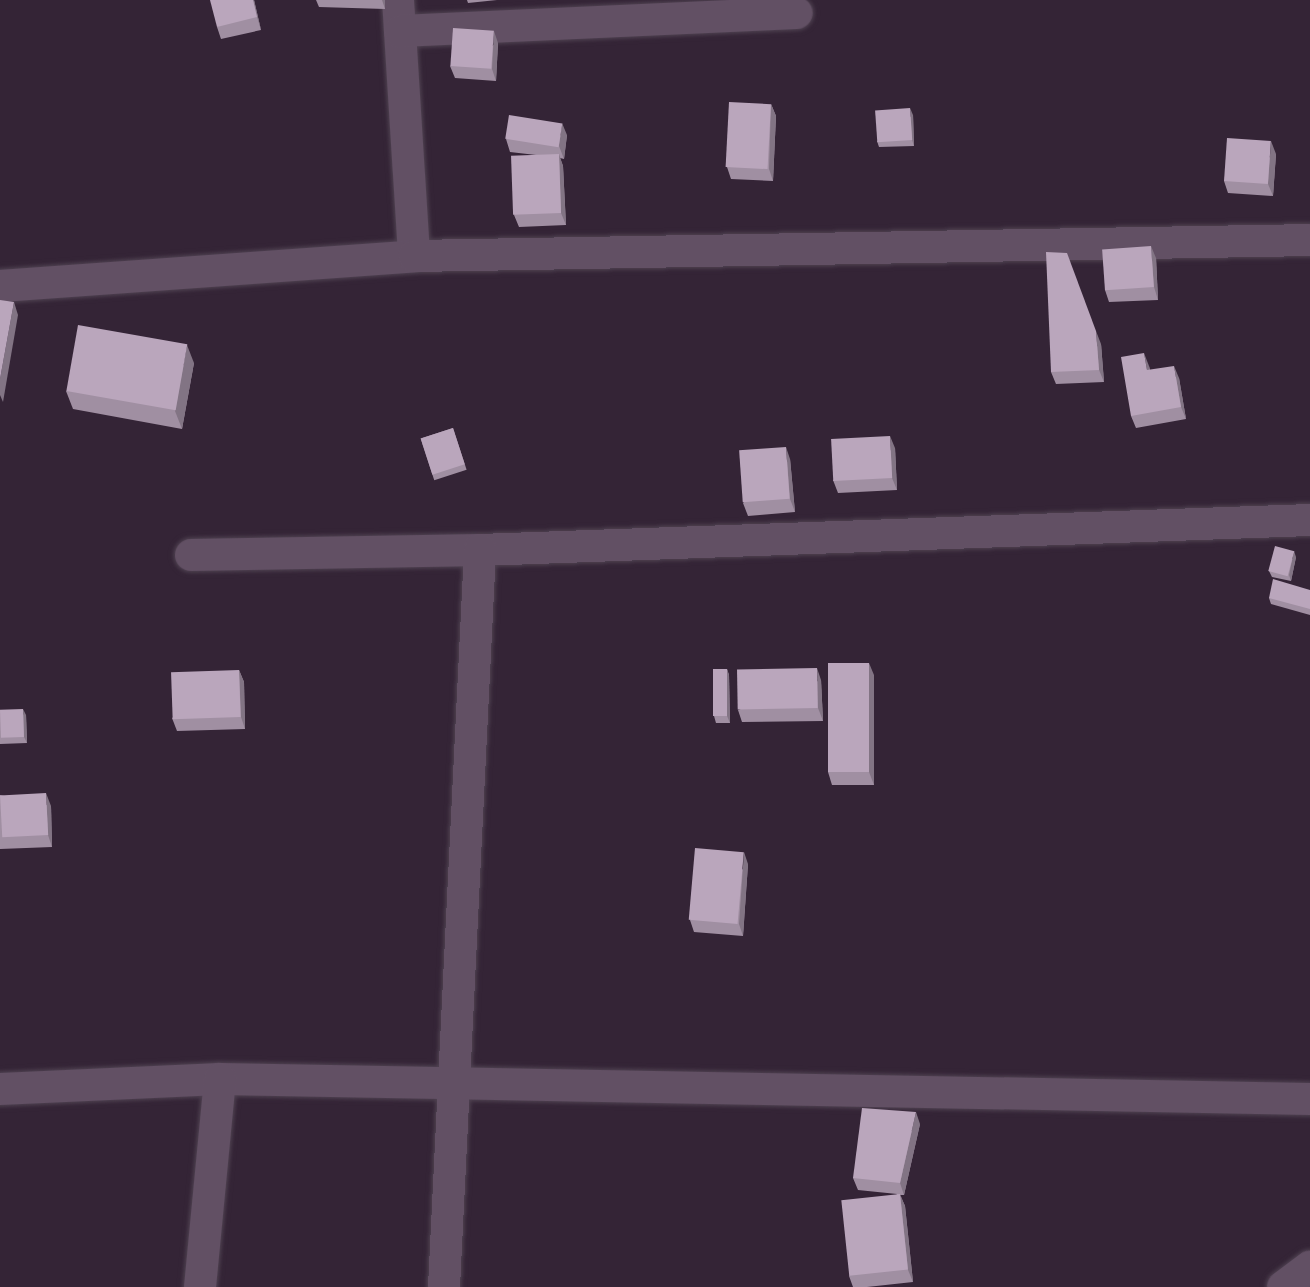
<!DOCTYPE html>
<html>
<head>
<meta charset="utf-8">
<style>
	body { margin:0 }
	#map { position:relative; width:1310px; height:1287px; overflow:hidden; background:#342436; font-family:"Fira Sans Condensed",sans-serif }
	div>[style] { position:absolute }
	.roads { filter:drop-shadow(0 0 2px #4f4251) drop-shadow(0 0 2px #4f4251) }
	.minor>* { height:32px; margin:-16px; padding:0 16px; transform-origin:16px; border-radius:16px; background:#625064 }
	.wall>* { inset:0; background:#a08fa2; transform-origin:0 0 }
	.shaded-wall>* { inset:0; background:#827484 }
	.building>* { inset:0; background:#baa6bc; transform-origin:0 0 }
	span { translate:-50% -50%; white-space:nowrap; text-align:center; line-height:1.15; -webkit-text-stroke:6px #342436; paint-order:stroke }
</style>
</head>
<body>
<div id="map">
	<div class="roads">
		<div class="minor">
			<i style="left:398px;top:0;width:256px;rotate:86.4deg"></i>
			<i style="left:400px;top:31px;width:397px;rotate:-2.6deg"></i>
			<i style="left:0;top:286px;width:415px;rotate:-4.1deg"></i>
			<i style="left:414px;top:256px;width:896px;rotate:-1.02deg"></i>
			<i style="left:191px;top:555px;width:289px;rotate:-1deg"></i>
			<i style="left:480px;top:550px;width:831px;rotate:-2.07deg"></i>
			<i style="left:0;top:1089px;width:220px;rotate:-2.6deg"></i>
			<i style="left:220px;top:1079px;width:1090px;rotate:1.05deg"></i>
			<i style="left:200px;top:1287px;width:209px;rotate:-84.5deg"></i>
			<i style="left:444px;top:1287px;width:738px;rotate:-87.2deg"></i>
			<i style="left:1283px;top:1287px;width:34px;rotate:-37deg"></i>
		</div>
	</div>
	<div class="wall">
		<i style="clip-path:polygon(254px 0,261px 30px,221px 39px,217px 27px)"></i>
		<i style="clip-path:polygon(316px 0,385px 0,385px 9px,319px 7px)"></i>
		<i style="clip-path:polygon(467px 0,497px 0,468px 3px)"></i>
		<i style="clip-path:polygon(498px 43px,496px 81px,455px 78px,450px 66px)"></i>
		<i style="clip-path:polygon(771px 104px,776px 116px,773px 181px,731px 179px,727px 167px)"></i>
		<i style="clip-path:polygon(913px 115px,914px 146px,879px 147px,877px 141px)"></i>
		<i style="clip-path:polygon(567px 135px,564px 159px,560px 158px,563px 166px,566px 225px,519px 227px,514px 215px,536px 155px,510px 152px,506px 139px)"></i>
		<i style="clip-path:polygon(1276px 154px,1273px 196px,1228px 193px,1224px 181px)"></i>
		<i style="clip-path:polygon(1156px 258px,1158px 300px,1109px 302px,1105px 290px)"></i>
		<i style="clip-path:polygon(1101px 344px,1104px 382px,1056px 384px,1051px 372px)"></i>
		<i style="clip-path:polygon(194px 363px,182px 429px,73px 409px,66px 391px)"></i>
		<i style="clip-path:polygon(1149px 366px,1150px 370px,1179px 378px,1186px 419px,1136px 428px,1131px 416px)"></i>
		<i style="left:453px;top:428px;width:44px;height:34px;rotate:72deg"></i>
		<i style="clip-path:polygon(895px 448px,897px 490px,838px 493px,833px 480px)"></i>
		<i style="clip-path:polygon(790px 459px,795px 512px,748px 516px,743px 503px)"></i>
		<i style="clip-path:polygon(1296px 557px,1291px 581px,1272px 577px,1269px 571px)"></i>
		<i style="clip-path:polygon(1310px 590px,1310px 615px,1271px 604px,1269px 598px)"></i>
		<i style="clip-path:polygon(727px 669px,729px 675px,730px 723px,716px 723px,714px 716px)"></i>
		<i style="clip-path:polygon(239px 670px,244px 682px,245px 729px,177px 731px,172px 718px)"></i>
		<i style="clip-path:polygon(874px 675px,874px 785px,832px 785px,828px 772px)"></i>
		<i style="clip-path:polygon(821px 680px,823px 721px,742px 722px,738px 710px)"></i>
		<i style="clip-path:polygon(0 710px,26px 715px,27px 743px,0 744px)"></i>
		<i style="clip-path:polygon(0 795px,51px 806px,52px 847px,0 849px)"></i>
		<i style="clip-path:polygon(748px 864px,743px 936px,694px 932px,690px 920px)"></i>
		<i style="clip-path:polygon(920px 1124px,904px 1195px,900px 1195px,905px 1206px,913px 1282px,867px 1287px,853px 1287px,849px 1276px,897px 1194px,858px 1190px,853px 1178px)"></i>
	</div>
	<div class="shaded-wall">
		<i style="clip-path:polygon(253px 0,254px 0,261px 30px,257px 17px)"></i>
		<i style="clip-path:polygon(382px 0,385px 0,385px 9px)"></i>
		<i style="clip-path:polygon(494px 31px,498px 43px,496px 81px,492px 69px)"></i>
		<i style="clip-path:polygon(771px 104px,776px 116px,773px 181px,769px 169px)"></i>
		<i style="clip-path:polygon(910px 108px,913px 115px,914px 146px,912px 140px)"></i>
		<i style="clip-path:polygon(562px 123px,567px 135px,564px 159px,559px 146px)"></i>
		<i style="clip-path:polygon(1271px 141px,1276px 154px,1273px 196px,1268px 184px)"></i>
		<i style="clip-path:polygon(559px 154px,563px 166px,566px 225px,561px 213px)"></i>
		<i style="clip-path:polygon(1151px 246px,1156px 258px,1158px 300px,1154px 287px)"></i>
		<i style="clip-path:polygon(14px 302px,18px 315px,3px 402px,0 395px,0 379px)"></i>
		<i style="clip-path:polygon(1096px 331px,1101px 344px,1104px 382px,1099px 370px)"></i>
		<i style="clip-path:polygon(187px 345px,194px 363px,182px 429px,175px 411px)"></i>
		<i style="clip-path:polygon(1144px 353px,1149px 366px,1152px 383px,1147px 370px)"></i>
		<i style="clip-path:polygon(1174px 366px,1179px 378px,1186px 419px,1181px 407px)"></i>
		<i style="clip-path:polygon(890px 436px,895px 448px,897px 490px,892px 478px)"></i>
		<i style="clip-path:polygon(786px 447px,790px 459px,795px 512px,790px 499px)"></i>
		<i style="clip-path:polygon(1294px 551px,1296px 557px,1291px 581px,1289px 575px)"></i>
		<i style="clip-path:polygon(869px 663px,874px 675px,874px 785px,869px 772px)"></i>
		<i style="clip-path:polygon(817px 668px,821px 680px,823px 721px,818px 708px)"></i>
		<i style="clip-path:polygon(727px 669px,729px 675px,730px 723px,727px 716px)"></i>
		<i style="clip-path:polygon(239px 670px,244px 682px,245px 729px,241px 717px)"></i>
		<i style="clip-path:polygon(23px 709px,26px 715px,27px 743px,24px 737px)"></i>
		<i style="clip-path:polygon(46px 793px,51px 806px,52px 847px,48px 835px)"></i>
		<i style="clip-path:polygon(744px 852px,748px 864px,743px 936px,739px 924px)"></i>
		<i style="clip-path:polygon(916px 1112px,920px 1124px,904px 1195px,900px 1183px)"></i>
		<i style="clip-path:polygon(900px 1194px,905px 1206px,913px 1282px,908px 1270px)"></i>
	</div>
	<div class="building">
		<i style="clip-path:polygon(210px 0,253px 0,257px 17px,217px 27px)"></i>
		<i style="left:453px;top:28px;width:41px;height:38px;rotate:4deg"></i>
		<i style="left:729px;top:102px;width:42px;height:65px;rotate:3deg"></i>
		<i style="left:910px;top:108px;width:32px;height:35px;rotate:86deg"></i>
		<i style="left:509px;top:115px;width:54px;height:24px;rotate:9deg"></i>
		<i style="left:1227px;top:138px;width:44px;height:43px;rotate:4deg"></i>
		<i style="left:559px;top:154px;width:59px;height:48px;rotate:88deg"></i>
		<i style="left:1151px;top:246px;width:41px;height:49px;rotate:86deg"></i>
		<i style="clip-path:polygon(1046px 252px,1067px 253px,1096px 331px,1099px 370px,1051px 372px)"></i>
		<i style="clip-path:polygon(0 300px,14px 302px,0 379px)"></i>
		<i style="left:78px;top:325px;width:111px;height:67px;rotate:10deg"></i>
		<i style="clip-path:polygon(1144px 353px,1147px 370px,1174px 366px,1181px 407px,1131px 416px,1121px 357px)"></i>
		<i style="left:453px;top:428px;width:38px;height:34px;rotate:72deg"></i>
		<i style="left:890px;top:436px;width:42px;height:59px;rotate:87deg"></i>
		<i style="left:786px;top:447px;width:52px;height:47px;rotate:86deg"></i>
		<i style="left:1275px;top:546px;width:20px;height:26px;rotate:15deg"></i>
		<i style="clip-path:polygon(1273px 579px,1310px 590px,1310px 609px,1269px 598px)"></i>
		<i style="left:828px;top:663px;width:41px;height:109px"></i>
		<i style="left:817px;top:668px;width:40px;height:80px;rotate:89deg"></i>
		<i style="left:713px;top:669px;width:14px;height:47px"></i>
		<i style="left:239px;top:670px;width:47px;height:68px;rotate:88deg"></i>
		<i style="left:23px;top:709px;width:28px;height:23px;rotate:88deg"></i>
		<i style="left:46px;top:793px;width:42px;height:46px;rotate:87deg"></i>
		<i style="left:695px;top:848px;width:49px;height:72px;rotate:5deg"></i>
		<i style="clip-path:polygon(862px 1108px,916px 1112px,900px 1183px,853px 1178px)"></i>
		<i style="left:900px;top:1194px;width:76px;height:59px;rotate:84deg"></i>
	</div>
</div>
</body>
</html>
